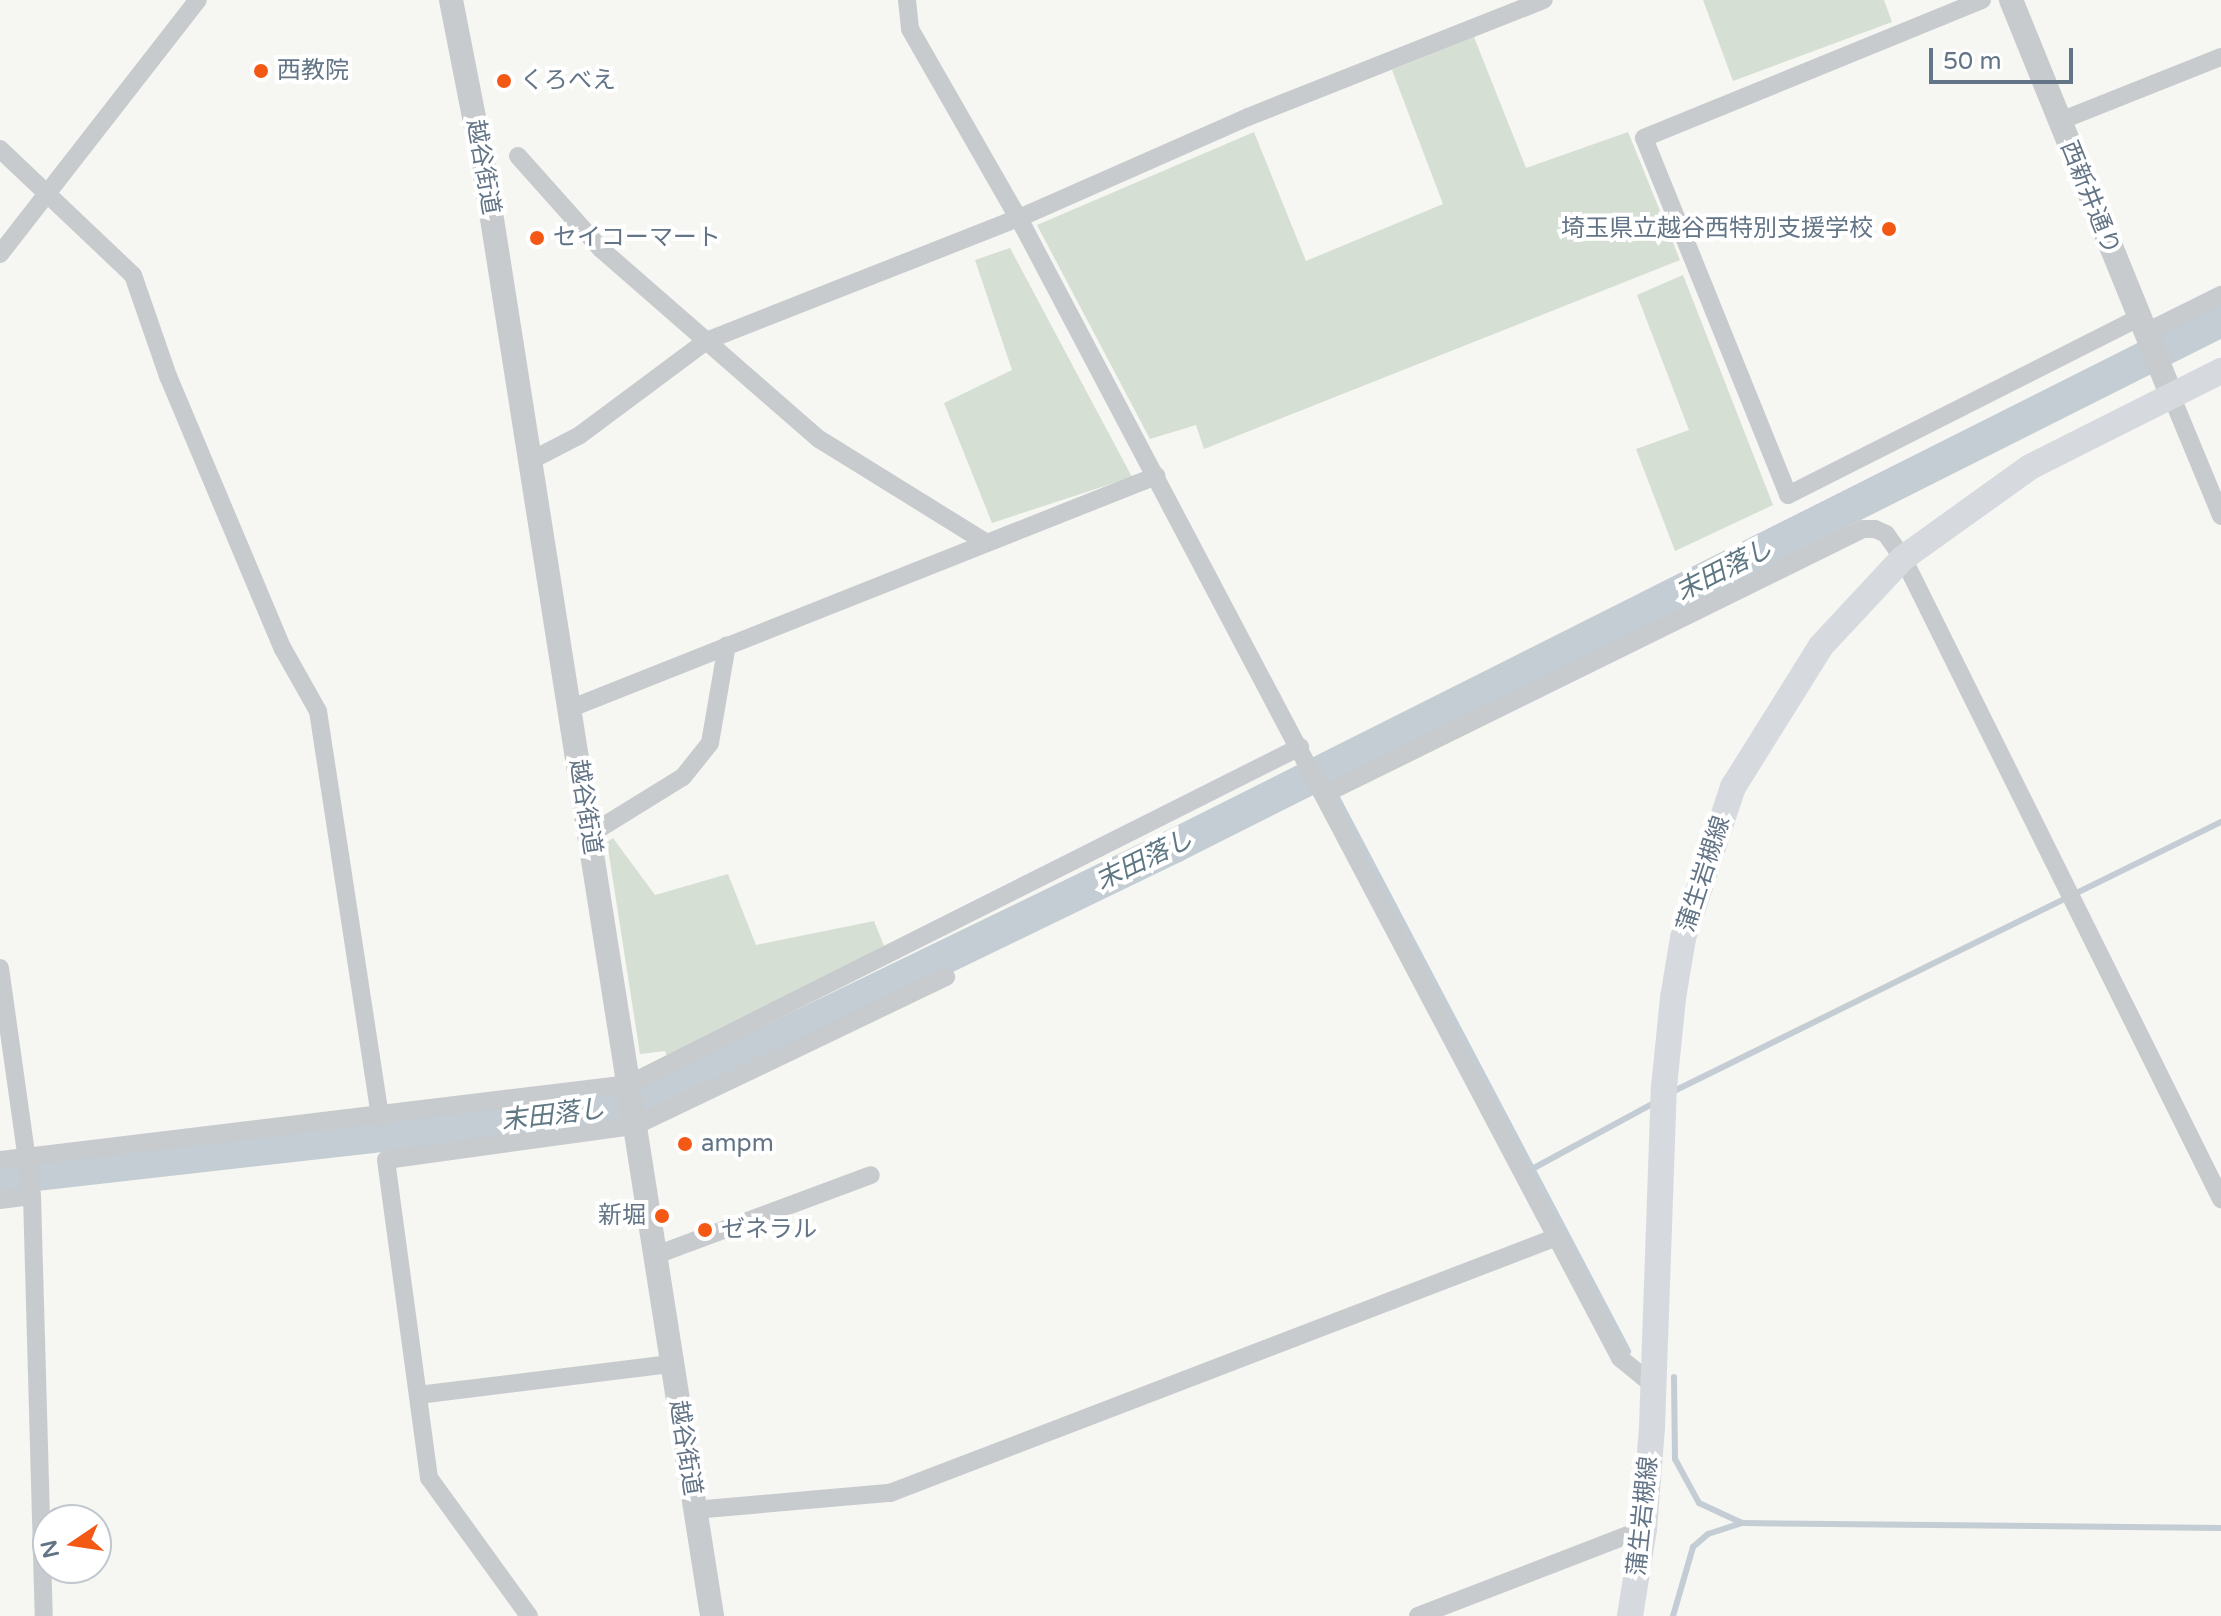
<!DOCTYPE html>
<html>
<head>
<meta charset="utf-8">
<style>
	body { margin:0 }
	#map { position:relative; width:2221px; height:1616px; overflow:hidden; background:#f6f6f2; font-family:"Varela Round","Noto Sans JP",sans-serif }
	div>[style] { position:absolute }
	.green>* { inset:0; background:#d6dfd3 }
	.stream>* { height:6px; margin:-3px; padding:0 3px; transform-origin:3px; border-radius:3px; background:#c3cdd3 }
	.river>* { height:34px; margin:-17px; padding:0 17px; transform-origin:17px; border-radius:17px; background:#c3cdd3 }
	.minor>* { height:18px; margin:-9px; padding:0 9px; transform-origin:9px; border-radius:9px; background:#c8cbce }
	.tertiary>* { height:24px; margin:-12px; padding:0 12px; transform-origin:12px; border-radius:12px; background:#c8cbce }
	.secondary>* { height:26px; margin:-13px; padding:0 13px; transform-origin:13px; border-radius:13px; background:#d6dadf }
	.dots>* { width:22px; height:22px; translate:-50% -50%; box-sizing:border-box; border:4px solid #fff; border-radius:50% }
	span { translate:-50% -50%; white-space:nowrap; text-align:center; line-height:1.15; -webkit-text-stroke:8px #fff; paint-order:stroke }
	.poi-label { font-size:24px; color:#627486 }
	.left { translate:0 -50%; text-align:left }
	.right { translate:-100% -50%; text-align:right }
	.street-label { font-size:24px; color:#627486 }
	.water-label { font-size:26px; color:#5e7783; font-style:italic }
	.north { position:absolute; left:32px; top:1504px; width:80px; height:80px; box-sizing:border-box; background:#fff; border:2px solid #c0c7cf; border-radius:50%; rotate:257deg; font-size:22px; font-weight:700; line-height:32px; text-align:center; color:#627486 }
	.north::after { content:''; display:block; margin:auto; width:28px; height:36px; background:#f35915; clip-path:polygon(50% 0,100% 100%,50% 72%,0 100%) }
	.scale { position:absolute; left:1929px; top:48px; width:144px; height:36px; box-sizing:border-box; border:4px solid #627486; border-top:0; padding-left:10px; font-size:24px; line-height:28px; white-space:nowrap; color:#627486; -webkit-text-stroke:6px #fff; paint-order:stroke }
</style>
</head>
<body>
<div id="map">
	<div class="green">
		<i style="clip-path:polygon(1703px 0,1884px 0,1892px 22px,1733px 81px)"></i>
		<i style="clip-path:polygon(1474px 37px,1526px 168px,1628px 132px,1680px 260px,1204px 449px,1196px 425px,1150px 439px,1037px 225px,1254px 132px,1306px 261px,1443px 204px,1392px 70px)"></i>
		<i style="clip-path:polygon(1010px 248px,1132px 477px,992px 523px,944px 403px,1012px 370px,975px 260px)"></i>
		<i style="clip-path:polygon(1683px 275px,1773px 505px,1675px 551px,1636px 449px,1689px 430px,1637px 295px)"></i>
		<i style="clip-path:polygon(613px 838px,655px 895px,728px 874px,756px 945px,874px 921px,884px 946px,668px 1060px,665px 1051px,640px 1054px,607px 842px)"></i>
	</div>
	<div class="stream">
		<i style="left:1322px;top:769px;width:658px;rotate:62.27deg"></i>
		<i style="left:1672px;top:1092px;width:612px;rotate:-26.19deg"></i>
		<i style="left:1532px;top:1169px;width:141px;rotate:-28.4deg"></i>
		<i style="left:1674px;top:1377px;width:82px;rotate:89.3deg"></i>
		<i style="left:1675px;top:1459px;width:50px;rotate:61.4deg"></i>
		<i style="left:1699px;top:1503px;width:47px;rotate:24.9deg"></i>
		<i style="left:1673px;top:1616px;width:72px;rotate:-73.8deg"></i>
		<i style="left:1693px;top:1547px;width:20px;rotate:-41deg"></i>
		<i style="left:1708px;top:1534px;width:36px;rotate:-18deg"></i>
		<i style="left:1742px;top:1523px;width:479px;rotate:0.6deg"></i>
	</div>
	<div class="river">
		<i style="left:0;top:1178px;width:617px;rotate:-6.42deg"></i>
		<i style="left:613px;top:1109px;width:53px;rotate:-17.4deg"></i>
		<i style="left:664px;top:1093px;width:567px;rotate:-25.84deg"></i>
		<i style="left:1174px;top:846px;width:1172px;rotate:-26.67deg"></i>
	</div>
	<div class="minor">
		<i style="left:907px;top:0;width:29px;rotate:84deg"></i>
		<i style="left:910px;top:29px;width:229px;rotate:60.2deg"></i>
		<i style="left:1024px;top:228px;width:1278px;rotate:62.19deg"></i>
		<i style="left:1620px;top:1358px;width:43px;rotate:39.3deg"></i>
		<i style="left:1982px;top:0;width:365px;rotate:157.8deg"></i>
		<i style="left:1644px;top:138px;width:385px;rotate:68deg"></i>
		<i style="left:1788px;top:495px;width:392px;rotate:-26.8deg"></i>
		<i style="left:2060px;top:121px;width:173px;rotate:-21.7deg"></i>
		<i style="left:0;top:149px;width:183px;rotate:43.5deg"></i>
		<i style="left:133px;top:275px;width:107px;rotate:70.9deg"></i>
		<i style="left:168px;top:376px;width:296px;rotate:67.2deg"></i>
		<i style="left:283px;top:649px;width:71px;rotate:60.6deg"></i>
		<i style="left:318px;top:711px;width:412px;rotate:81.3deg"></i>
		<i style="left:518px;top:156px;width:125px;rotate:48.3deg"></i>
		<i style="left:601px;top:249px;width:289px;rotate:41.1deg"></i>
		<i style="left:819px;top:439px;width:195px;rotate:31.8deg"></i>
		<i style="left:0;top:254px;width:322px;rotate:-52.1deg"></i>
		<i style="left:2144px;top:333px;width:86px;rotate:-26.3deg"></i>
		<i style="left:2171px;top:395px;width:131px;rotate:67.5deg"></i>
		<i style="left:530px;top:461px;width:56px;rotate:-27.5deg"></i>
		<i style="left:580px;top:435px;width:157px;rotate:-36.7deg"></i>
		<i style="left:706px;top:341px;width:336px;rotate:-21.5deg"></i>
		<i style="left:1019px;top:218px;width:250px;rotate:-23.8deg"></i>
		<i style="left:1248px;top:117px;width:318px;rotate:-21.6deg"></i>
		<i style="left:569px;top:709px;width:632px;rotate:-21.65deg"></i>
		<i style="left:1325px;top:794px;width:600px;rotate:-26.22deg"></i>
		<i style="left:1863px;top:529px;width:12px"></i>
		<i style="left:1875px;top:529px;width:12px;rotate:24deg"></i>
		<i style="left:1886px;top:534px;width:29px;rotate:55deg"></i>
		<i style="left:1903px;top:558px;width:716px;rotate:63.61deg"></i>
		<i style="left:589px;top:835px;width:110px;rotate:-31.7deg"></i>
		<i style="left:683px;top:777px;width:43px;rotate:-51.5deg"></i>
		<i style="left:710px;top:743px;width:99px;rotate:-80.2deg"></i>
		<i style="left:0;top:968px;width:230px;rotate:82deg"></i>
		<i style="left:32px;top:1196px;width:420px;rotate:88.4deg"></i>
		<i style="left:0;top:1160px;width:634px;rotate:-6.89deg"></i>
		<i style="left:629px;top:1084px;width:751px;rotate:-26.67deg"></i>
		<i style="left:0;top:1200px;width:32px;rotate:-7deg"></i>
		<i style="left:656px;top:1255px;width:229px;rotate:-20.4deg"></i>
		<i style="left:418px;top:1395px;width:256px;rotate:-7deg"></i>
		<i style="left:694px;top:1510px;width:197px;rotate:-5deg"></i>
		<i style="left:890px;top:1493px;width:714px;rotate:-21deg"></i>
		<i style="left:529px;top:1616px;width:170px;rotate:-125.9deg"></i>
		<i style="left:429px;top:1478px;width:321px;rotate:-97.7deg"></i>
		<i style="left:386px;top:1160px;width:251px;rotate:-7.8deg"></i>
		<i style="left:635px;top:1126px;width:345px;rotate:-25.6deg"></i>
		<i style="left:1418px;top:1616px;width:242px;rotate:-21.1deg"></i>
	</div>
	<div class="tertiary">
		<i style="left:451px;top:0;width:171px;rotate:78.9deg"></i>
		<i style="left:484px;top:168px;width:1466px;rotate:81.05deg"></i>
		<i style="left:2011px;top:0;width:426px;rotate:67.9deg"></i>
	</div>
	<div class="secondary">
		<i style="left:1630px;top:1616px;width:88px;rotate:-80.9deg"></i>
		<i style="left:1644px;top:1529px;width:102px;rotate:-85.5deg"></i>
		<i style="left:1652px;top:1427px;width:340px;rotate:-88deg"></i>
		<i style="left:1664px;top:1087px;width:89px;rotate:-84.2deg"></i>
		<i style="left:1673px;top:998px;width:61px;rotate:-80.5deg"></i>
		<i style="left:1683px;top:938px;width:159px;rotate:-71.7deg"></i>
		<i style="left:1733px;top:787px;width:166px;rotate:-58deg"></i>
		<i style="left:1821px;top:646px;width:120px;rotate:-47deg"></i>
		<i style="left:1903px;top:558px;width:156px;rotate:-35.6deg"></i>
		<i style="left:2030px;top:467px;width:214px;rotate:-26.7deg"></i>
	</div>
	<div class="dots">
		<i style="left:261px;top:71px;background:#f35915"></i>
		<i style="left:504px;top:81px;background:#f35915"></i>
		<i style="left:1889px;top:229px;background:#f35915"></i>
		<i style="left:537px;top:238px;background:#f35915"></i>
		<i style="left:685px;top:1144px;background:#f35915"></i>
		<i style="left:662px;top:1216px;background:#f35915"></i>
		<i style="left:705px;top:1230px;background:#f35915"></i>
	</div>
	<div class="poi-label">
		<span class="left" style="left:277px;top:71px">西教院</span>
		<span class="left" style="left:520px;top:81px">くろべえ</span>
		<span class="right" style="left:1873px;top:229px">埼玉県立越谷西特別支援学校</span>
		<span class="left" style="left:553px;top:238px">セイコーマート</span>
		<span class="left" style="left:701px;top:1144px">ampm</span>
		<span class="right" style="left:646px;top:1216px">新堀</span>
		<span class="left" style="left:721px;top:1230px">ゼネラル</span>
	</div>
	<div class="street-label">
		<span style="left:483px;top:167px;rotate:80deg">越谷街道</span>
		<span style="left:2090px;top:198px;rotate:68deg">西新井通り</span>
		<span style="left:585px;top:807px;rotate:81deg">越谷街道</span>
		<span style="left:1704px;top:874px;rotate:-72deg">蒲生岩槻線</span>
		<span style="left:685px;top:1448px;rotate:81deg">越谷街道</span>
		<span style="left:1643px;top:1516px;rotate:-84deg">蒲生岩槻線</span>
	</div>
	<div class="water-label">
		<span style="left:1724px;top:570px;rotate:-27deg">末田落し</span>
		<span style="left:1144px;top:860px;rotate:-26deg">末田落し</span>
		<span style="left:553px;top:1115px;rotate:-7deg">末田落し</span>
	</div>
	<div class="north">N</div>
	<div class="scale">50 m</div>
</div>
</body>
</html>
